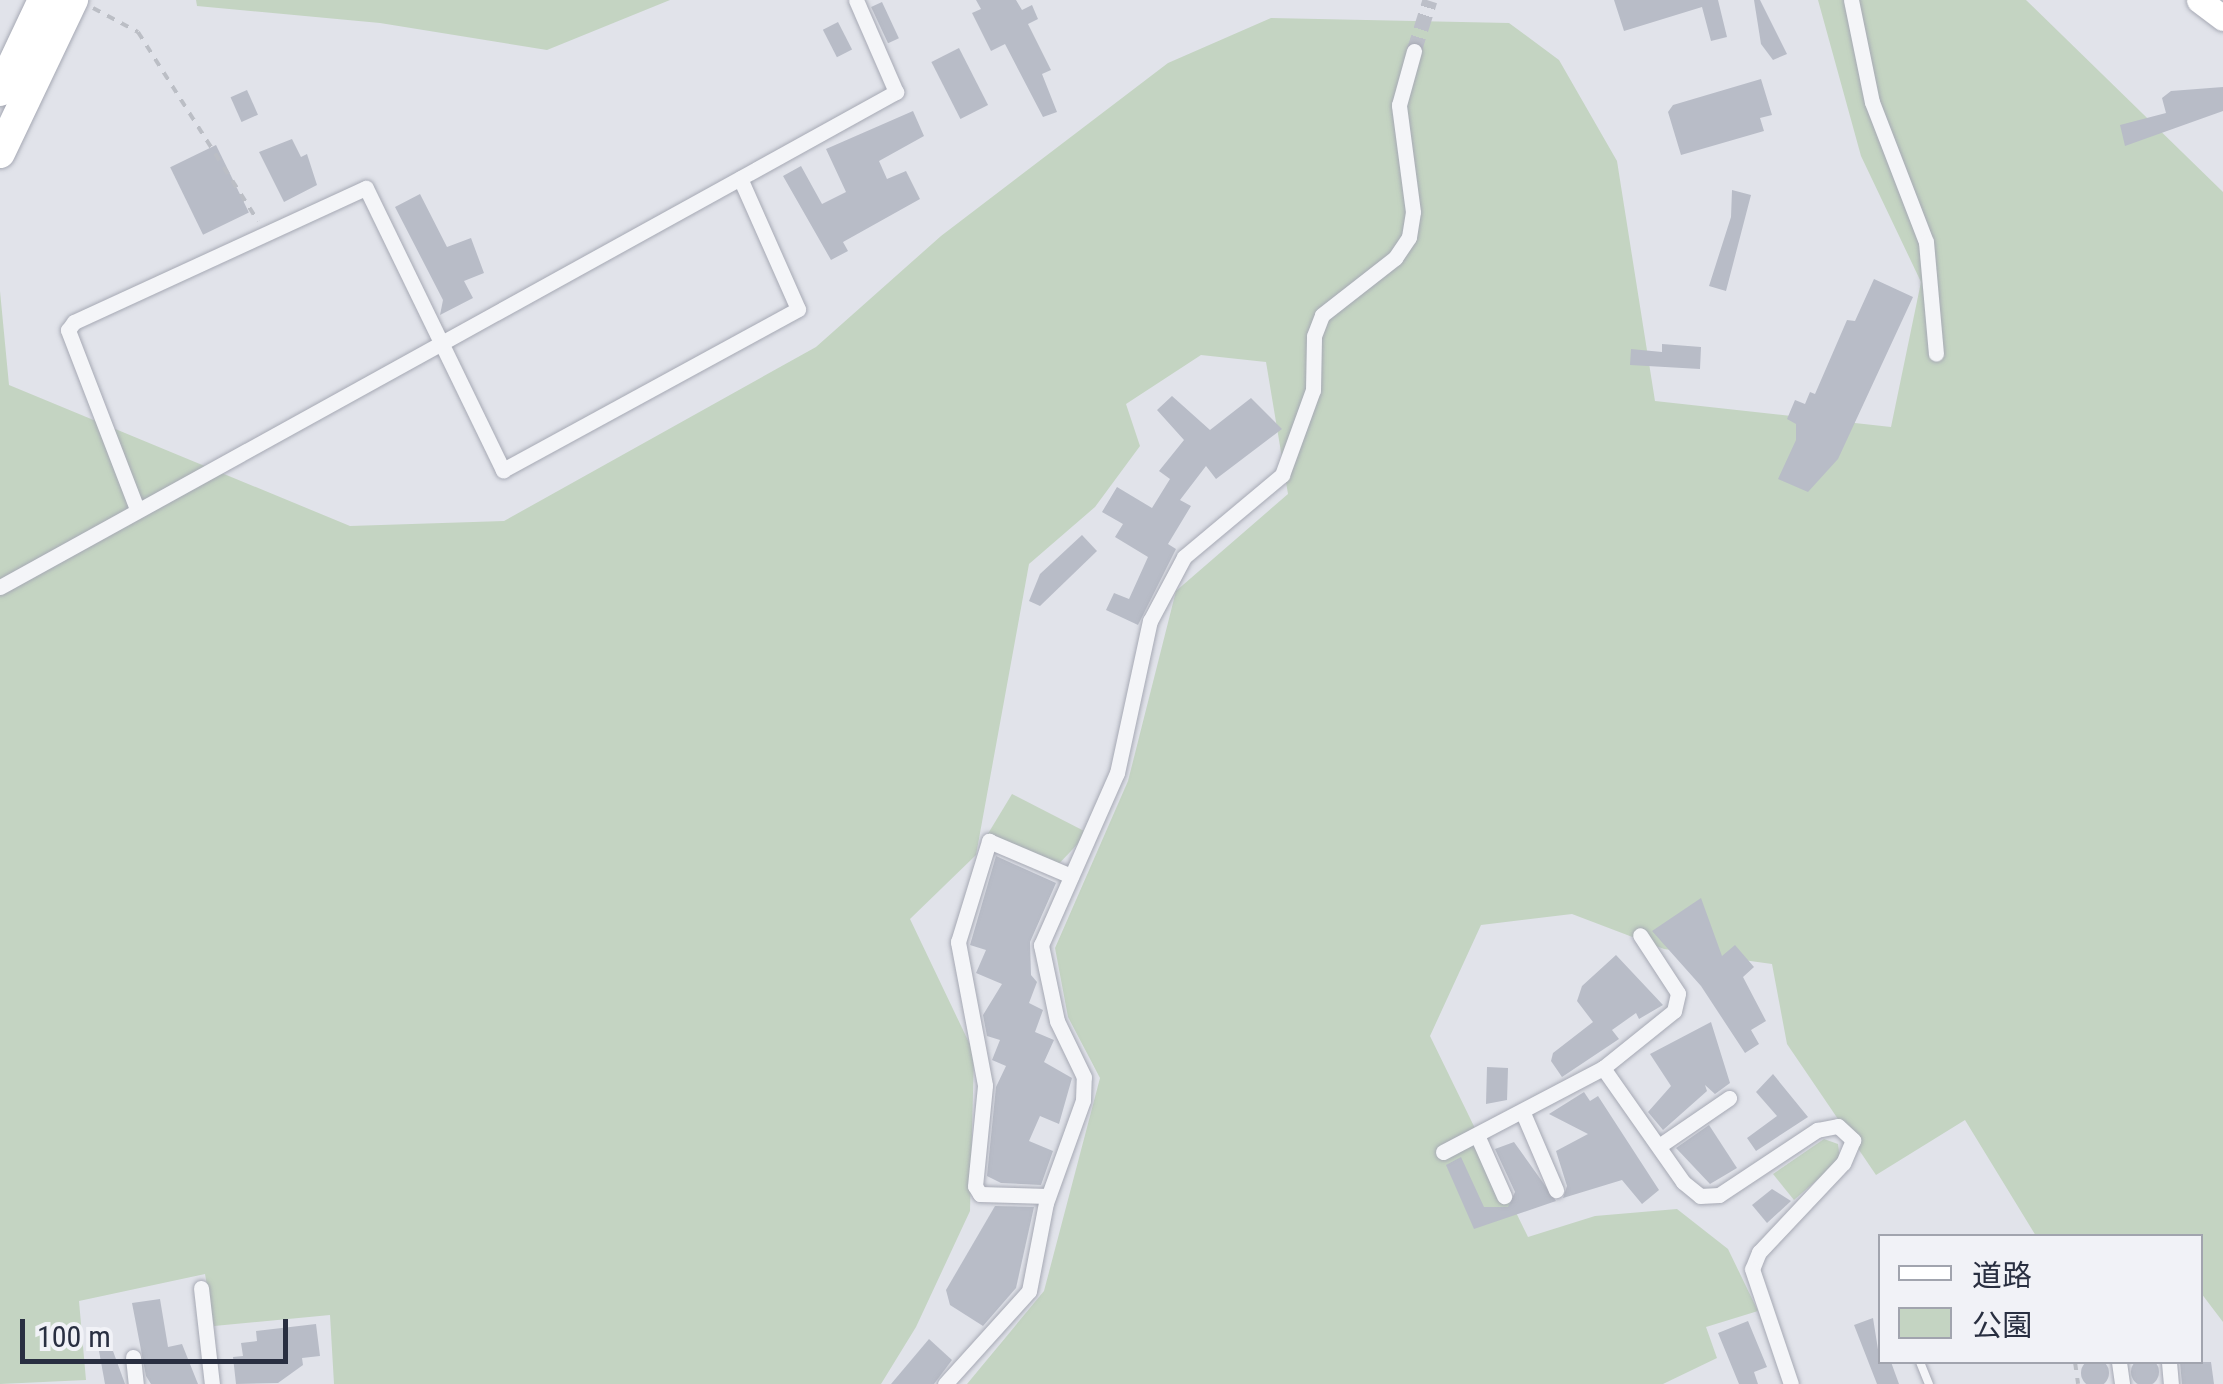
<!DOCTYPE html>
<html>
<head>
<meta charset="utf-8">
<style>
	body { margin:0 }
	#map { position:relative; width:2223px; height:1384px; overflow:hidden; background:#e1e3ea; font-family:"Roboto Condensed","Noto Sans JP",sans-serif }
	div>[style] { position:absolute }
	.green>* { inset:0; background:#c4d4c2 }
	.building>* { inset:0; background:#b8bcc7; transform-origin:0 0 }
	.round { border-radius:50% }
	.minor-tunnel>* { height:15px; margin-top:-7.5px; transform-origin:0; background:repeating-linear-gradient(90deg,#bcbfc8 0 15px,transparent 0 23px) }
	.path>* { height:4px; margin-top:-2px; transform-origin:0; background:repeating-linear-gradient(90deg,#bbbec5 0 8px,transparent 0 16px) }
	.roads { filter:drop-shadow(0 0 2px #a6a9b4) drop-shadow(0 0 2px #a6a9b4) }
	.service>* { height:8px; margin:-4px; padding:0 4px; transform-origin:4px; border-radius:4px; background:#f4f5f8 }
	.minor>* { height:15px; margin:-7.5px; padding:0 7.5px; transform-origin:7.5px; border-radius:7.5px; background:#f4f5f8 }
	.primary>* { height:25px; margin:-12.5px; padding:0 12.5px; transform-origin:12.5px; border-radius:12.5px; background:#fff }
	.motorway>* { height:30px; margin:-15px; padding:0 15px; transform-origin:15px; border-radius:15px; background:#fff }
	span { translate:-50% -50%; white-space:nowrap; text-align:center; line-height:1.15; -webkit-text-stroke:8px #f1f2f7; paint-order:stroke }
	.legend { position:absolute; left:1878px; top:1234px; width:325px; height:130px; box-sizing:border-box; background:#f1f2f7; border:2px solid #a1a4ae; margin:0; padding:12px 18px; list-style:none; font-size:30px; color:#292f41 }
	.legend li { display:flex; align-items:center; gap:20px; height:50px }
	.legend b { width:50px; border:2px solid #a1a4ae }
	.scale { position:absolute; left:20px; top:1319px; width:268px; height:45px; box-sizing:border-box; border:5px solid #292f41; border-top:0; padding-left:12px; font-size:30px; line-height:35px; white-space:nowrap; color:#292f41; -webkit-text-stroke:8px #f1f2f7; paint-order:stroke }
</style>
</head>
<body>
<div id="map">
	<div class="green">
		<i style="clip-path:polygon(196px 0,670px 0,547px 50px,380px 23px,197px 6px)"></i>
		<i style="clip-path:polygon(1818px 0,2026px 0,2223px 192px,2223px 1322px,2201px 1293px,2200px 1236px,2036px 1236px,1965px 1120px,1876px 1175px,1787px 1044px,1772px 964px,1664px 949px,1572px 914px,1481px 925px,1430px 1036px,1528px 1237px,1595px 1216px,1677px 1209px,1728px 1249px,1758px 1311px,1706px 1327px,1717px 1358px,1663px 1384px,967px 1384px,1044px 1291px,1100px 1078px,1068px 1017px,1055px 948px,1128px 781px,1176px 591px,1288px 494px,1266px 362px,1201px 355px,1126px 404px,1140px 446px,1095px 507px,1029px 564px,976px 855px,910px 919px,974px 1053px,970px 1211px,916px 1327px,881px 1384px,334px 1384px,330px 1315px,214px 1326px,205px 1274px,79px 1301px,86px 1380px,0 1384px,0 291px,9px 385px,350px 526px,504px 521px,816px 347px,941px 236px,1168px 63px,1271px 18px,1509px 23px,1559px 60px,1617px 161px,1655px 401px,1891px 427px,1921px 282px,1861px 156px)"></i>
		<i style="clip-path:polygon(1012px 794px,1088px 833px,1054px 869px,986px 837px)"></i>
		<i style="clip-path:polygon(1824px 1139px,1838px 1144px,1840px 1160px,1794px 1200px,1773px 1174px)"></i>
	</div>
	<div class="building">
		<i style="clip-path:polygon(976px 0,1016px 0,1022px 10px,1032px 5px,1038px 19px,1028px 24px,1051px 70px,1042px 74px,1057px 112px,1043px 117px,1005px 44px,991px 51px,972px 13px,981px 9px)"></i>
		<i style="clip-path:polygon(1614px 0,1718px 0,1727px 37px,1711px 41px,1702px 7px,1624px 31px)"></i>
		<i style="clip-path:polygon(1754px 0,1760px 0,1787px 54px,1773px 60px,1761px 44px)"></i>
		<i style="left:882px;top:2px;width:40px;height:12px;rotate:65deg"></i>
		<i style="left:838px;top:22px;width:31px;height:17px;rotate:63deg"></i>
		<i style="left:959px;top:48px;width:64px;height:31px;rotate:63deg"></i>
		<i style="clip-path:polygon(1761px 79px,1772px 115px,1760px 118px,1764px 131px,1681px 155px,1668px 112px,1673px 105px)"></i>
		<i style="clip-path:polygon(2223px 87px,2223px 111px,2125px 146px,2120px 125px,2166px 113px,2162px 98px,2171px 91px)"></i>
		<i style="left:247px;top:90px;width:27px;height:18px;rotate:66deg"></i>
		<i style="clip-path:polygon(913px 111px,924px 136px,879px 161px,887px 179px,906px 171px,920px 199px,843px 242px,848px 251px,831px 260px,783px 176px,801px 166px,822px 204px,846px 192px,826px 149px)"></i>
		<i style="clip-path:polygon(292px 139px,301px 157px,307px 154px,317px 185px,284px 202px,259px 152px)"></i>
		<i style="left:216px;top:145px;width:75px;height:51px;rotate:64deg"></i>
		<i style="clip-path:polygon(1732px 190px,1751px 195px,1726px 291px,1709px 286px,1731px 217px)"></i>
		<i style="clip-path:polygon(420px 194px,447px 247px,471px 238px,484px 273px,464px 281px,473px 298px,440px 315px,443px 300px,395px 207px)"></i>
		<i style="clip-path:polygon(1874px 279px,1913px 297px,1838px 459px,1808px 492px,1778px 479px,1796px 440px,1796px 424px,1787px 419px,1795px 400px,1805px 404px,1810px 392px,1815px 394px,1847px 320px,1855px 321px)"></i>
		<i style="clip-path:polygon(1662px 344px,1701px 347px,1700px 369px,1630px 365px,1631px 349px,1662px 352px)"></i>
		<i style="clip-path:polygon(1172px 396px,1210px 430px,1251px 398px,1282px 429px,1216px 479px,1206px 466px,1180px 500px,1191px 506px,1168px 544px,1176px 549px,1138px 625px,1106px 610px,1114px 593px,1129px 599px,1148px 557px,1115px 537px,1123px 524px,1102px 512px,1117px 487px,1152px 508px,1170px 479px,1159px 471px,1184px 440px,1157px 410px)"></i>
		<i style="clip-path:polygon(1082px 535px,1097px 551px,1040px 606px,1029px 601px,1040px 574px)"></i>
		<i style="clip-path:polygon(996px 856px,1056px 883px,1030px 942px,1031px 975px,1037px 982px,1029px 1003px,1043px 1010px,1035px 1032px,1054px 1040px,1044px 1062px,1072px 1078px,1059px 1124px,1040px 1116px,1029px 1141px,1053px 1151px,1041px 1185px,1001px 1183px,987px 1176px,996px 1087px,1006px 1066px,992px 1060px,1000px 1040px,987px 1036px,983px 1015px,1002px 984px,976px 973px,986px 950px,970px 945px)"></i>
		<i style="clip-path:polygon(1701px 898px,1722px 956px,1735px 945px,1754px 967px,1743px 977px,1766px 1021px,1751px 1030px,1759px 1044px,1745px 1053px,1701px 986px,1652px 931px)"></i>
		<i style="clip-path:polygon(1616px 955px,1663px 1005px,1639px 1019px,1636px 1013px,1612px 1030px,1619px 1039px,1562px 1077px,1551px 1061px,1553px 1053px,1593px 1022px,1577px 1001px,1582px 986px)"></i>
		<i style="clip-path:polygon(1711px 1022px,1730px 1083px,1715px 1094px,1705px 1085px,1707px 1091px,1663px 1130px,1648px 1112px,1671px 1086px,1650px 1054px)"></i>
		<i style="clip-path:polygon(1487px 1067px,1508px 1068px,1507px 1100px,1486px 1104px)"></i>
		<i style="clip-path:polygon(1773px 1074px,1808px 1117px,1756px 1151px,1747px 1138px,1777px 1116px,1756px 1092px)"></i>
		<i style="clip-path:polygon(1584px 1092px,1590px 1101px,1598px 1096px,1659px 1190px,1642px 1204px,1622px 1180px,1563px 1198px,1567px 1186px,1556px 1151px,1588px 1134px,1549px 1114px)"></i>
		<i style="clip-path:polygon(1709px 1125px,1737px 1168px,1710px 1184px,1676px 1148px)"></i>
		<i style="clip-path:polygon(1514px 1142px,1556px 1201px,1474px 1229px,1446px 1165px,1461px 1157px,1484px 1207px,1508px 1207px,1515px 1192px,1495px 1149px)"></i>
		<i style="clip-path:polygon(1772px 1189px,1791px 1201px,1767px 1223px,1752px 1205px)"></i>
		<i style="clip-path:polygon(995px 1206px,1034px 1207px,1016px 1288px,983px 1326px,950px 1305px,946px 1290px)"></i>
		<i style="clip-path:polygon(160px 1299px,168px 1347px,182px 1344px,198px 1384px,151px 1384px,146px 1376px,132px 1303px)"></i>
		<i style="clip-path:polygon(1873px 1318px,1880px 1362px,1891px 1362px,1899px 1384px,1877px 1384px,1854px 1325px)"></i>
		<i style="clip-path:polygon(1748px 1321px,1767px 1367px,1754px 1372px,1758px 1384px,1739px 1384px,1718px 1333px)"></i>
		<i style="clip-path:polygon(316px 1324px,320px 1356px,302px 1358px,303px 1365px,278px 1383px,236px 1384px,233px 1357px,243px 1356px,241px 1343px,257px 1341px,256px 1331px)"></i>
		<i style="clip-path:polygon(929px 1339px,952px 1360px,934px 1384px,891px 1384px)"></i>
		<i style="clip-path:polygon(99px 1351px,113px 1351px,125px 1384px,105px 1384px)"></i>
		<i class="round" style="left:2131px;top:1358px;width:28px;height:28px"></i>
		<i class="round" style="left:2081px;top:1359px;width:28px;height:28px"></i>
		<i style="clip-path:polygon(2180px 1362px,2211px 1362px,2214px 1384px,2182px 1384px)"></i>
	</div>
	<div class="minor-tunnel">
		<i style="left:1414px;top:51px;width:53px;rotate:-72.6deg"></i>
	</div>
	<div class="path">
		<i style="left:93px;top:8px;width:51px;rotate:28.1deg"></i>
		<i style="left:138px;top:32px;width:224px;rotate:57.6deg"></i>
		<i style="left:2075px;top:1362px;width:22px;rotate:82deg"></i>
	</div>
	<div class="roads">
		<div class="service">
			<i style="left:1920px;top:1362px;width:24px;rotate:68deg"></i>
		</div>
		<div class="minor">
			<i style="left:1851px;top:0;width:104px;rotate:78.4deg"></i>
			<i style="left:1872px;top:102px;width:150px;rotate:68.9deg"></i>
			<i style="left:1926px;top:242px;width:112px;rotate:84.9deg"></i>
			<i style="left:137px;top:509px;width:192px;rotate:-111.1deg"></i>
			<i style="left:68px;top:330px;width:10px;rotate:-53deg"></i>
			<i style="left:74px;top:322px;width:321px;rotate:-24.7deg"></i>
			<i style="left:366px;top:188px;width:314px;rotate:64.1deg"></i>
			<i style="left:503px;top:470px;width:336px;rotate:-28.6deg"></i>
			<i style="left:798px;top:309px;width:143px;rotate:-113.9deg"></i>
			<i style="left:0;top:587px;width:1024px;rotate:-28.92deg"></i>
			<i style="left:896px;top:92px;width:100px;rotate:-113.5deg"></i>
			<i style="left:1603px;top:1068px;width:139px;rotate:54.9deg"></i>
			<i style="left:1683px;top:1182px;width:22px;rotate:39deg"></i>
			<i style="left:1700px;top:1196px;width:19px;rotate:-3deg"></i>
			<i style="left:1719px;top:1195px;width:118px;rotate:-33.6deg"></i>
			<i style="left:1817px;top:1130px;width:21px;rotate:-11deg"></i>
			<i style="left:1838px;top:1126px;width:21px;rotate:43deg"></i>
			<i style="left:1853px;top:1140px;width:25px;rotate:113deg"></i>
			<i style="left:1843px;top:1163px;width:122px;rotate:133.3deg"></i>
			<i style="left:1759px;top:1252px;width:18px;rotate:112deg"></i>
			<i style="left:1752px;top:1269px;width:121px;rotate:71.3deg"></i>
			<i style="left:1523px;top:1113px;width:84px;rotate:66.8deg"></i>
			<i style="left:1477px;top:1135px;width:67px;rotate:66.1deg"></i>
			<i style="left:1659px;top:1146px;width:85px;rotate:-34.4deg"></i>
			<i style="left:1443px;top:1152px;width:181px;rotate:-27.7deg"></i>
			<i style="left:1603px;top:1068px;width:91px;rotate:-38.8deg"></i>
			<i style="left:1674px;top:1011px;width:18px;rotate:-77deg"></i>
			<i style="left:1678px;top:993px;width:69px;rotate:-123.2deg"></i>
			<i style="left:1048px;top:1196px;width:68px;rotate:-178.3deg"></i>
			<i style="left:980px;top:1194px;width:9px;rotate:-122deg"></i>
			<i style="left:975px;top:1186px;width:101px;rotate:-84.3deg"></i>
			<i style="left:985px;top:1085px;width:146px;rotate:-100.7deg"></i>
			<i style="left:958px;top:942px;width:106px;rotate:-72.9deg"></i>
			<i style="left:989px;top:841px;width:89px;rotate:23.1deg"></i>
			<i style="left:201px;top:1288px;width:97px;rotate:83.5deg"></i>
			<i style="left:133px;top:1357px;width:27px;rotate:84deg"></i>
			<i style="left:2119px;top:1362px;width:22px;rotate:82deg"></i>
			<i style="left:2169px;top:1362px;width:22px;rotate:85deg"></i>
			<i style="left:945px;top:1384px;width:125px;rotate:-47.9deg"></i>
			<i style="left:1029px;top:1291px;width:90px;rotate:-79.1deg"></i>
			<i style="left:1046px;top:1203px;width:109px;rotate:-70.2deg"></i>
			<i style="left:1083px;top:1100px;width:23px;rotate:-88deg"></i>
			<i style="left:1084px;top:1077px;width:62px;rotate:-115.7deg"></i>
			<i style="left:1057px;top:1021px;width:78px;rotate:-101.9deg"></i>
			<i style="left:1041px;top:945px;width:188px;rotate:-66.2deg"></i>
			<i style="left:1117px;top:773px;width:156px;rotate:-77.8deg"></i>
			<i style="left:1150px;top:621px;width:72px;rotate:-62deg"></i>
			<i style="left:1184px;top:557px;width:128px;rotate:-39.9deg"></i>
			<i style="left:1282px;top:475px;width:90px;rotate:-70deg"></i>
			<i style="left:1313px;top:390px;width:54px;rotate:-88.9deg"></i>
			<i style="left:1314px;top:336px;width:22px;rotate:-69deg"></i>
			<i style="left:1322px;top:315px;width:93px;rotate:-38deg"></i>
			<i style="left:1395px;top:258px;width:25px;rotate:-56deg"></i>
			<i style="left:1409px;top:237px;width:25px;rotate:-81deg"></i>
			<i style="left:1413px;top:212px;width:108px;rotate:-97.5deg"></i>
			<i style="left:1399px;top:105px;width:56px;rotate:-74.5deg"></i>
		</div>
		<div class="primary">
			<i style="left:2199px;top:0;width:30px;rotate:37deg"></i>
		</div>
		<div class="motorway">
			<i style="left:0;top:91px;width:101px;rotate:-64.7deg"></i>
			<i style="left:0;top:153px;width:170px;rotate:-64.5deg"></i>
		</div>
	</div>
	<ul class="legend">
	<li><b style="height:12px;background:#fff"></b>道路</li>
	<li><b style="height:28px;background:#c4d4c2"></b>公園</li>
	</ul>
	<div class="scale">100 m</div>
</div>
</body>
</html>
